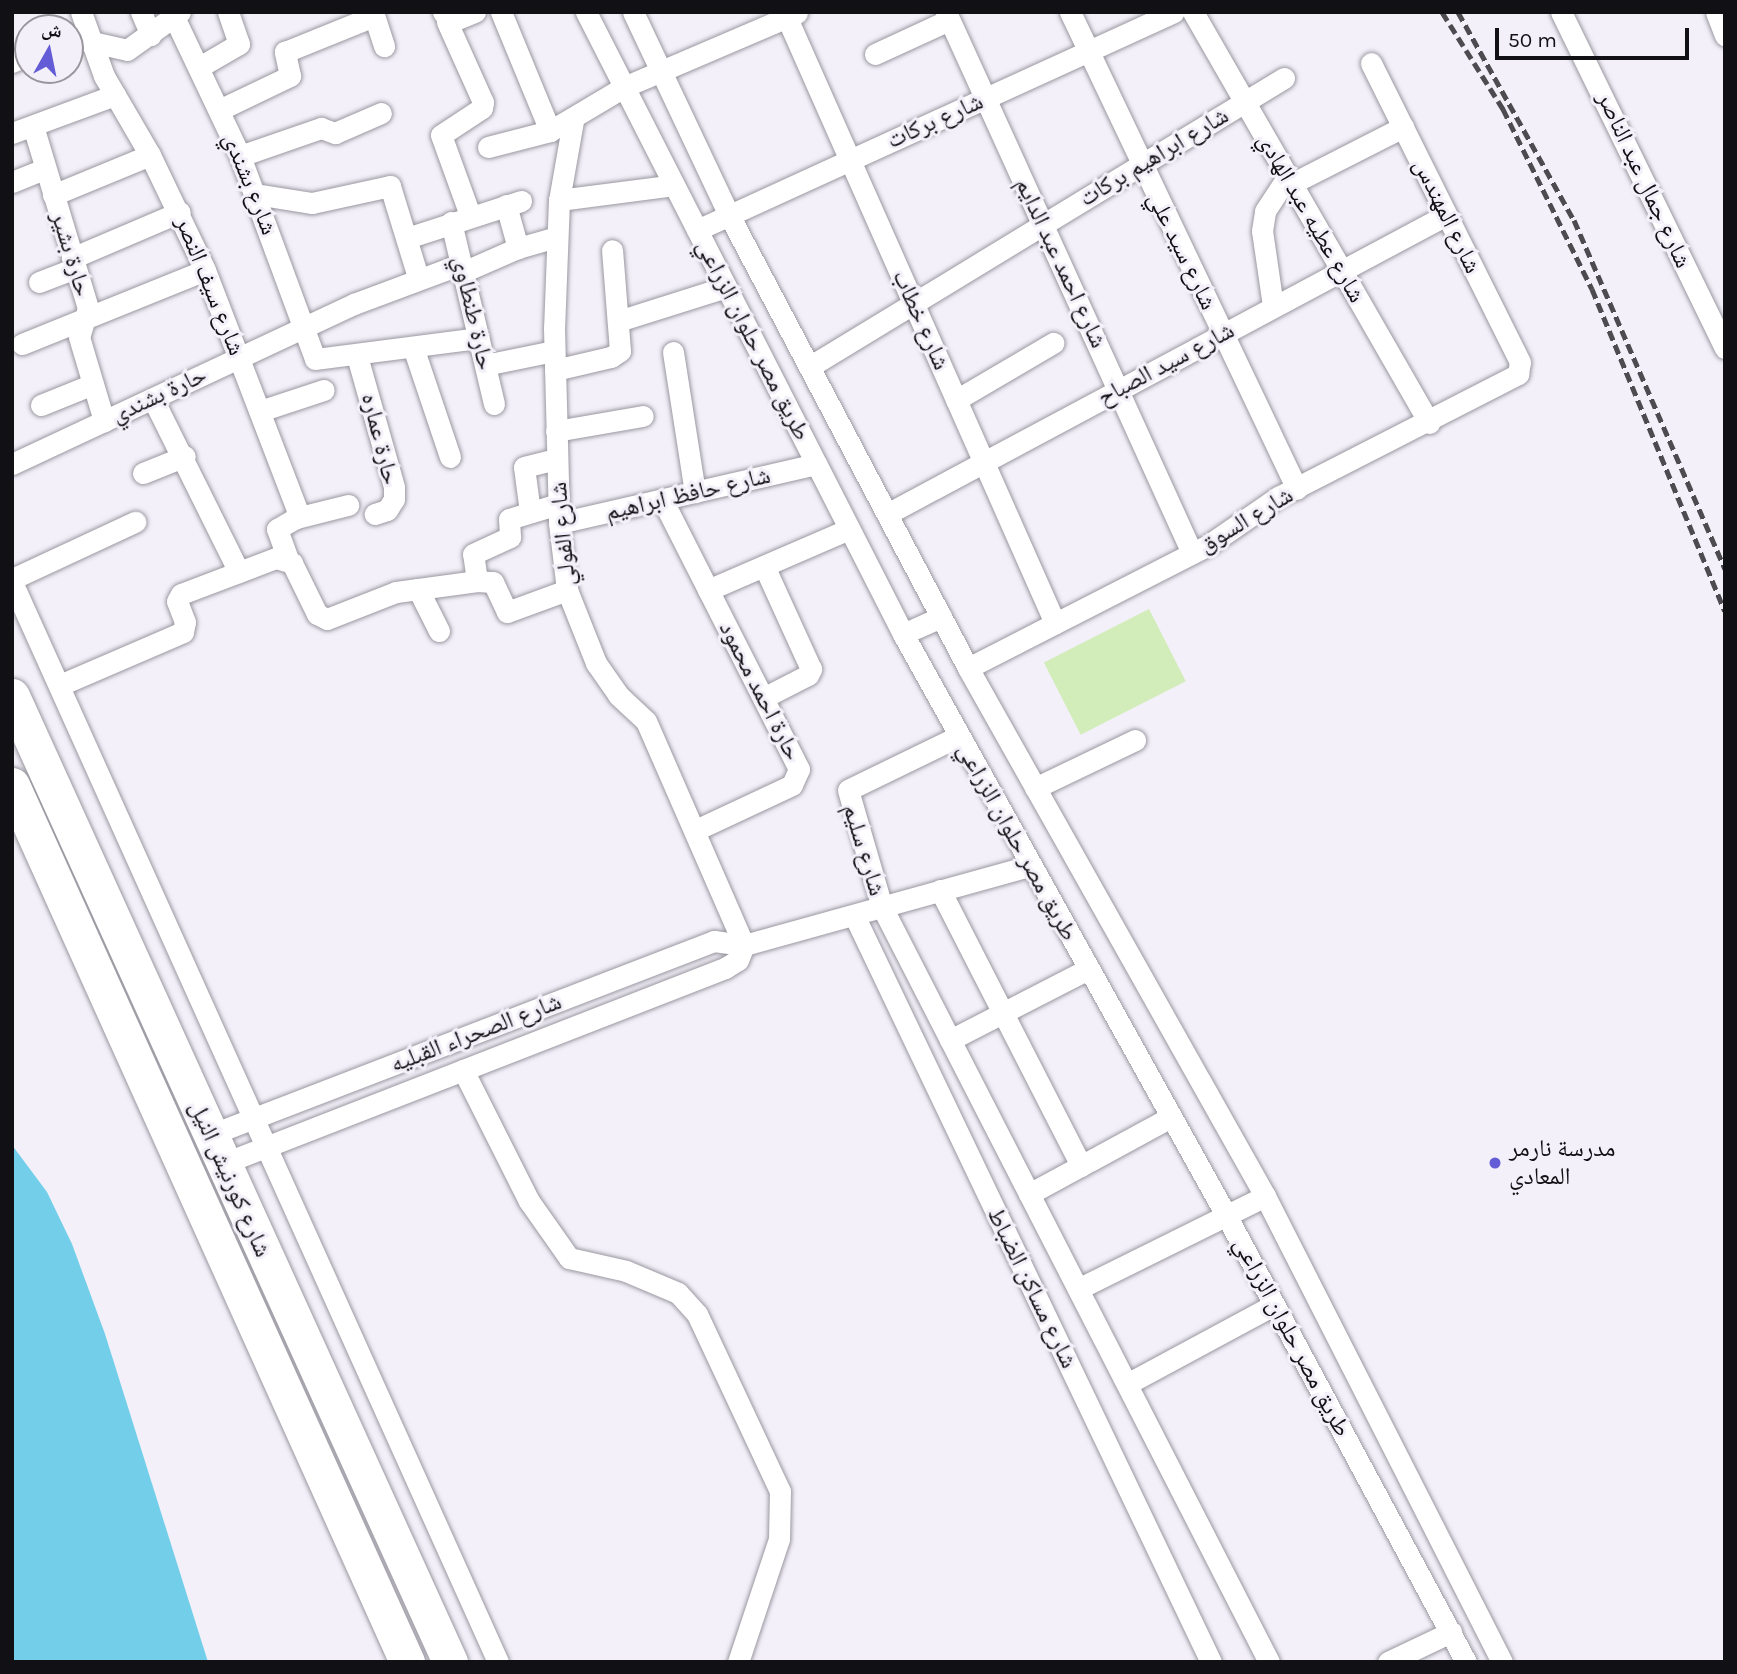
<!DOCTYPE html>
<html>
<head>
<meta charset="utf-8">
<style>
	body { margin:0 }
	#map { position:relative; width:1737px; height:1674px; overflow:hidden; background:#f3f0f9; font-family:Karla,"Noto Naskh Arabic",sans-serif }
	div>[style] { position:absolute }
	.green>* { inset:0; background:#d2edb9; transform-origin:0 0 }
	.water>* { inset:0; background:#73cfe9 }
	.roads { filter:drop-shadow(0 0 2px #9a97a0) drop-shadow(0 0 2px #9a97a0) }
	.minor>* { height:21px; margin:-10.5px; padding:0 10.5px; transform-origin:10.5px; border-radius:10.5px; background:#fff }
	.trunk>* { height:35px; margin:-17.5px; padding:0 17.5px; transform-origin:17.5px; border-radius:17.5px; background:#fff }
	.rail>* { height:5px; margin-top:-2.5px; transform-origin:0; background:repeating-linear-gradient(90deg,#4d4b50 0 10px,transparent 0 15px) }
	.dots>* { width:19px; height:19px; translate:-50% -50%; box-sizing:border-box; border:4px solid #f3f0f9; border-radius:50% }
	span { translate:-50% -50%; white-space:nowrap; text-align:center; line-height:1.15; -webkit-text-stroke:6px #f3f0f9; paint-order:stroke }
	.street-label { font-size:24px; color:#111014 }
	.poi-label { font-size:24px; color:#111014 }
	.left { translate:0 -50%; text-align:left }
	.frame { position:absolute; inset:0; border:14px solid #111014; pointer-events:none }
	.north { position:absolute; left:14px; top:14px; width:70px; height:70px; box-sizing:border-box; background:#f3f0f9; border:2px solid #99969d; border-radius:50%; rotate:9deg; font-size:19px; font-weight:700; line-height:28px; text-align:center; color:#111014 }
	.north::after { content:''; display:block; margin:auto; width:24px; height:32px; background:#645cd6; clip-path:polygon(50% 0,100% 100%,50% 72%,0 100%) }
	.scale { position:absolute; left:1495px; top:28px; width:194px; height:32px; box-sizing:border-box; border:4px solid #111014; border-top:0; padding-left:9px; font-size:21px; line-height:24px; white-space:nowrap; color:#111014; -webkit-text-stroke:5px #f3f0f9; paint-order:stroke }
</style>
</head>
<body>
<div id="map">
	<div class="green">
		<i style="left:1149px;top:609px;width:81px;height:118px;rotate:63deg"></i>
	</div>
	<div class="water">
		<i style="clip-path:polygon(12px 1145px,47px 1192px,72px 1244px,105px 1334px,208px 1662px,12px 1662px)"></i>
	</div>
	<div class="roads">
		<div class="minor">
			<i style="left:81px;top:12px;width:68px;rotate:70.2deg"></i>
			<i style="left:104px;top:76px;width:91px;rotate:59.8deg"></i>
			<i style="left:150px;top:155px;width:127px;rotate:64.4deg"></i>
			<i style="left:205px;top:270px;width:257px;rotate:69deg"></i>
			<i style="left:297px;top:510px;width:8px;rotate:97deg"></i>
			<i style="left:296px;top:518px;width:22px;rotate:150deg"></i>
			<i style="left:277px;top:529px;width:32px;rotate:70deg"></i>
			<i style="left:141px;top:12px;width:25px;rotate:67deg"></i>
			<i style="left:373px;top:12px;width:36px;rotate:72deg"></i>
			<i style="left:443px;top:12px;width:12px;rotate:55deg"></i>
			<i style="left:450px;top:22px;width:27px;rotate:-22deg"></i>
			<i style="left:501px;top:12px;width:129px;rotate:67.6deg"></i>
			<i style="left:586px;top:12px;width:698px;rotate:62.99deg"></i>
			<i style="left:903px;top:634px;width:665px;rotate:60.93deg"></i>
			<i style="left:1226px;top:1215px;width:507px;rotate:61.77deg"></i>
			<i style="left:633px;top:12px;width:225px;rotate:64.7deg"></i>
			<i style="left:729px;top:215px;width:512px;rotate:62.18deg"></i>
			<i style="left:968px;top:668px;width:606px;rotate:60.64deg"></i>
			<i style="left:1265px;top:1196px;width:523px;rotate:63.04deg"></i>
			<i style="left:946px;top:12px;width:594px;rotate:65.55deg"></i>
			<i style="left:1070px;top:12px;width:528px;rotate:64.55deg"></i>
			<i style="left:1193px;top:12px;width:474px;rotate:60.1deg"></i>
			<i style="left:1561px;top:12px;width:374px;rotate:64deg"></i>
			<i style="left:1716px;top:12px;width:25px;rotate:69deg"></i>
			<i style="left:174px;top:17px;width:154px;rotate:64.6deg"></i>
			<i style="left:240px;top:156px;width:216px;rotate:69.7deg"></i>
			<i style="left:315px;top:359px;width:165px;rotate:-7.3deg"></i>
			<i style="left:787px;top:18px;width:662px;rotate:66.11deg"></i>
			<i style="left:447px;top:22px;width:88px;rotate:65.8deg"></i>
			<i style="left:483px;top:102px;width:6px;rotate:99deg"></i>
			<i style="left:482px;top:108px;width:49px;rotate:146.6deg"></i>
			<i style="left:441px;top:135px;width:85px;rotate:70.1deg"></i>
			<i style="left:70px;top:37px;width:58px;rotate:12.8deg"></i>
			<i style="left:127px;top:50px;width:65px;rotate:-35.6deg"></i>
			<i style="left:875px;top:54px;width:81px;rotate:-24.7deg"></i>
			<i style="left:12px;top:62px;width:17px;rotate:-24deg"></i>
			<i style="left:201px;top:66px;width:44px;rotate:-30.1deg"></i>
			<i style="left:239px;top:44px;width:34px;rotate:-109deg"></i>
			<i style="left:219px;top:110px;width:79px;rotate:-25.6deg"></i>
			<i style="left:290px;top:76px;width:25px;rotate:-102deg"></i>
			<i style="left:285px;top:52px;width:96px;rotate:-22deg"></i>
			<i style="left:573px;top:121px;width:80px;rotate:100deg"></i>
			<i style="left:559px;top:200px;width:128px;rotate:92.2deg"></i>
			<i style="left:554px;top:328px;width:195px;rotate:88.5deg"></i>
			<i style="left:559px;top:523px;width:67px;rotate:83.2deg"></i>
			<i style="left:567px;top:590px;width:79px;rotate:68.3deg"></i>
			<i style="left:596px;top:663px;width:39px;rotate:55deg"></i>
			<i style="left:618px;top:695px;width:38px;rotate:43deg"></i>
			<i style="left:646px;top:721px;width:244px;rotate:66.4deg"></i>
			<i style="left:33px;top:126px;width:190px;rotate:73.2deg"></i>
			<i style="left:88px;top:308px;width:30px;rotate:107deg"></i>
			<i style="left:79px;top:337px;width:88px;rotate:73.4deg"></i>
			<i style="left:12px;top:133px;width:110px;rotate:-20.3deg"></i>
			<i style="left:488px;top:147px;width:64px;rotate:-14.5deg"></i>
			<i style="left:550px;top:131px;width:86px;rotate:-30.7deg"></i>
			<i style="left:624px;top:87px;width:188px;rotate:-23.2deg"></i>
			<i style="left:240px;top:156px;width:86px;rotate:-19.1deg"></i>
			<i style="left:321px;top:128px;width:15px;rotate:20deg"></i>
			<i style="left:335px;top:133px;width:50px;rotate:-23.5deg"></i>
			<i style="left:12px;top:182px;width:35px;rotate:-22deg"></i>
			<i style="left:1291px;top:184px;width:126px;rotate:-27deg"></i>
			<i style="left:255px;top:194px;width:58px;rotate:9deg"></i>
			<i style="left:312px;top:203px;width:80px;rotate:-12.3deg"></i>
			<i style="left:390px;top:186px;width:95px;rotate:72.9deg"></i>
			<i style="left:53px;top:195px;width:105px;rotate:-22.4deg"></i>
			<i style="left:559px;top:200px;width:116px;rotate:-7.4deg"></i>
			<i style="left:506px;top:205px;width:45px;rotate:74.4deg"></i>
			<i style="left:451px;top:222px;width:187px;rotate:76.7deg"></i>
			<i style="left:697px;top:230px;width:524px;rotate:-24.56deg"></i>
			<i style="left:407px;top:238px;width:120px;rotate:-18deg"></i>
			<i style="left:72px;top:258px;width:117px;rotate:-23.1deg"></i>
			<i style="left:463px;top:272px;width:60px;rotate:-23.6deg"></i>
			<i style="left:518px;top:248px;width:40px;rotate:-16deg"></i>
			<i style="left:39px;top:282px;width:39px;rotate:-21deg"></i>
			<i style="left:1273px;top:306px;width:76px;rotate:-98.3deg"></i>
			<i style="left:1262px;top:231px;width:20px;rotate:-81deg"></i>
			<i style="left:1265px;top:211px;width:42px;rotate:-56.7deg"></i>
			<i style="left:618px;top:321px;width:113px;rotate:-17.5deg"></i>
			<i style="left:22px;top:344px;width:197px;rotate:-22deg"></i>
			<i style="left:413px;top:347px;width:116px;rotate:71.4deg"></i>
			<i style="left:673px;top:352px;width:142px;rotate:81.1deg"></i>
			<i style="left:357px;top:356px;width:136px;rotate:74.2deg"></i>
			<i style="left:394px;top:487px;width:12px;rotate:90deg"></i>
			<i style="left:394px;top:499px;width:13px;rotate:122deg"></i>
			<i style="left:387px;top:510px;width:13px;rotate:162deg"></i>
			<i style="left:485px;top:365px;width:70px;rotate:-11.5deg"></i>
			<i style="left:809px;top:367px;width:556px;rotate:-31.32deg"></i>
			<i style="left:555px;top:370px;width:57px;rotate:-13.1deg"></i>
			<i style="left:611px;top:357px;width:11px;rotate:-34deg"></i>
			<i style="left:620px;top:351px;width:101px;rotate:-94.5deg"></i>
			<i style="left:153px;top:399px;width:193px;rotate:63.6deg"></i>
			<i style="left:956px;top:400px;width:113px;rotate:-30.4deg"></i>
			<i style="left:41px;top:405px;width:56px;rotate:-22deg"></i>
			<i style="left:260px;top:411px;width:67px;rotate:-18.2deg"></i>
			<i style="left:556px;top:431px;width:88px;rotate:-9.8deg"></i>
			<i style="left:12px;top:464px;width:378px;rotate:-25.1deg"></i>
			<i style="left:354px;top:304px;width:114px;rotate:-20.5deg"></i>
			<i style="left:143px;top:473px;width:45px;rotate:-22deg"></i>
			<i style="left:662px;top:499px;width:303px;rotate:63.1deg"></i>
			<i style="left:799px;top:769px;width:17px;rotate:114deg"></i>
			<i style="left:792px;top:785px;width:108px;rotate:154.9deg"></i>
			<i style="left:530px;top:512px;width:45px;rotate:-97.6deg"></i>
			<i style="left:524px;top:467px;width:34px;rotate:-14deg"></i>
			<i style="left:887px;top:514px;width:634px;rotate:-28.14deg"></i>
			<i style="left:296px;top:518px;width:54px;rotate:-14deg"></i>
			<i style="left:559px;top:523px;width:264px;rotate:-12.9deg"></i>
			<i style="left:12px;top:579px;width:136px;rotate:-24.9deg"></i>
			<i style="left:477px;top:581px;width:27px;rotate:-98deg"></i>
			<i style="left:473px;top:554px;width:41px;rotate:-24.7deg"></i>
			<i style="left:510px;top:537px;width:18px;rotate:-93deg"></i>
			<i style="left:509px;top:519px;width:51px;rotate:-17deg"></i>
			<i style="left:12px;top:582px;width:1184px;rotate:65.77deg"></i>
			<i style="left:418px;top:589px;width:47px;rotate:63.4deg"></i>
			<i style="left:708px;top:590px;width:154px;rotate:-23.4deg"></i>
			<i style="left:903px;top:634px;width:42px;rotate:-24.1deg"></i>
			<i style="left:968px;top:668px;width:272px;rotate:-27.1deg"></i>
			<i style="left:1210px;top:544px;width:83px;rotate:-34.7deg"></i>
			<i style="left:1278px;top:497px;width:270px;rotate:-27.1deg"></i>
			<i style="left:1518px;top:374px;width:12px;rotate:-81deg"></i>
			<i style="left:1520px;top:362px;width:334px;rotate:-116.5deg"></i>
			<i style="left:60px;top:685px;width:134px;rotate:-23.3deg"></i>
			<i style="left:183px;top:632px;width:10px;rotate:-79deg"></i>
			<i style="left:185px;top:622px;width:22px;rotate:-111deg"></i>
			<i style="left:177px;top:601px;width:8px;rotate:-60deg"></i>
			<i style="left:181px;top:594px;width:102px;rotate:-20.8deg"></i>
			<i style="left:276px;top:558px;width:17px;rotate:17deg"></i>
			<i style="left:292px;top:563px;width:57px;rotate:63.9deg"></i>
			<i style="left:317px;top:614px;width:11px;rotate:27deg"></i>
			<i style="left:327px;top:619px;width:74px;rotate:-21.4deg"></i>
			<i style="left:396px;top:592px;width:82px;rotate:-7.7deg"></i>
			<i style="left:477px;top:581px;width:16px;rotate:4deg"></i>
			<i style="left:493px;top:582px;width:33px;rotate:65deg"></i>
			<i style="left:507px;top:612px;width:64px;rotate:-20.1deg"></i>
			<i style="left:763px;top:698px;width:51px;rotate:-27.1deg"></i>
			<i style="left:808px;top:675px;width:7px;rotate:-63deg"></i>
			<i style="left:811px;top:669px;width:113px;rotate:-114.5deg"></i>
			<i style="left:959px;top:736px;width:123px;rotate:154.1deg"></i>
			<i style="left:848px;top:790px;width:122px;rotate:73.8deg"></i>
			<i style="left:882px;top:907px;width:848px;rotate:62.86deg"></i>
			<i style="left:1035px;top:788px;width:111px;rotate:-25.6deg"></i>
			<i style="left:940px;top:890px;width:310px;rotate:62.9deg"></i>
			<i style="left:854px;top:915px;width:828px;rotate:64.46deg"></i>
			<i style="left:950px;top:1040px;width:155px;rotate:-27.2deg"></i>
			<i style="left:463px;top:1070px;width:147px;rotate:63.3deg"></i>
			<i style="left:529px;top:1201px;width:70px;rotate:54.9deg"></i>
			<i style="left:569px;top:1258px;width:58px;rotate:12.8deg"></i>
			<i style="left:626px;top:1271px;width:56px;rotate:22.9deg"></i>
			<i style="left:678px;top:1293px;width:28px;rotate:48deg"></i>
			<i style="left:697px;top:1314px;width:195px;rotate:64.9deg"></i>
			<i style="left:780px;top:1491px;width:48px;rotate:91.2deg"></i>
			<i style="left:779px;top:1539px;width:130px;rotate:108.4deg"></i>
			<i style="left:210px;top:1135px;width:540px;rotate:-21.05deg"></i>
			<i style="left:714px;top:941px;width:30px;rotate:8deg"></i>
			<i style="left:744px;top:945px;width:296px;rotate:-15.5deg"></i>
			<i style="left:222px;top:1164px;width:540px;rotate:-21.29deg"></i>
			<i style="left:725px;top:968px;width:15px;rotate:-32deg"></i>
			<i style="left:738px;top:960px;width:16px;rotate:-68deg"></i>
			<i style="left:1029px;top:1194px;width:162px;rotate:-28.5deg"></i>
			<i style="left:1078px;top:1289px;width:209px;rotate:-26.4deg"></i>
			<i style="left:1127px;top:1384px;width:167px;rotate:-28.3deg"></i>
			<i style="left:1388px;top:1662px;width:70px;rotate:-25.5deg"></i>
		</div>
		<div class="trunk">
			<i style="left:12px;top:696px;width:1061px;rotate:65.61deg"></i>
			<i style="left:12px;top:785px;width:962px;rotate:65.75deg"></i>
		</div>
	</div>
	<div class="rail">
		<i style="left:1442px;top:12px;width:115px;rotate:57.8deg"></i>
		<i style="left:1503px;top:109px;width:201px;rotate:63.7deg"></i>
		<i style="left:1592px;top:289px;width:348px;rotate:67.6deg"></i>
		<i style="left:1458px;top:12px;width:238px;rotate:60.9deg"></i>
		<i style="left:1574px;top:220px;width:380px;rotate:66.6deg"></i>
	</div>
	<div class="dots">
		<i style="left:1495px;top:1163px;background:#645cd6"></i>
	</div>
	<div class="street-label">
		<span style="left:935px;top:121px;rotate:-24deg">شارع بركات</span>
		<span style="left:1154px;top:157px;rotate:-31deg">شارع ابراهيم بركات</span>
		<span style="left:1644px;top:180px;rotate:65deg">شارع جمال عبد الناصر</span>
		<span style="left:250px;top:184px;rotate:68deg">شارع بشندي</span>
		<span style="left:1447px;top:216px;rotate:64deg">شارع المهندس</span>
		<span style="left:1311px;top:218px;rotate:60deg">شارع عطيه عبد الهادي</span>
		<span style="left:1182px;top:251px;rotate:64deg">شارع سيد علي</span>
		<span style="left:71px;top:254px;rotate:73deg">حارة بشير</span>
		<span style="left:1061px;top:263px;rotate:65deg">شارع احمد عبد الدايم</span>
		<span style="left:210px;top:286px;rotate:68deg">شارع سيف النصر</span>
		<span style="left:473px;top:313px;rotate:77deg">حارة طنطاوي</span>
		<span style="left:921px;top:320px;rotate:66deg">شارع خطاب</span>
		<span style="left:753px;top:340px;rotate:63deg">طريق مصر حلوان الزراعي</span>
		<span style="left:1166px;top:364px;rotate:-28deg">شارع سيد الصباح</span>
		<span style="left:159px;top:395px;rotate:-25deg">حارة بشندي</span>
		<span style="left:380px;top:439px;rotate:76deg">حارة عماره</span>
		<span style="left:688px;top:494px;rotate:-13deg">شارع حافظ ابراهيم</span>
		<span style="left:1246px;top:520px;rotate:-31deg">شارع السوق</span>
		<span style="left:563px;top:534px;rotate:-95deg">شارع الفولي</span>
		<span style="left:760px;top:691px;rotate:63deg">حارة احمد محمود</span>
		<span style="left:1017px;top:842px;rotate:61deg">طريق مصر حلوان الزراعي</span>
		<span style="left:864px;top:850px;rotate:73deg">شارع سليم</span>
		<span style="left:476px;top:1033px;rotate:-21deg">شارع الصحراء القبليه</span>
		<span style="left:230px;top:1179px;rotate:66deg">شارع كورنيش النيل</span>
		<span style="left:1032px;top:1288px;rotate:64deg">شارع مساكن الضباط</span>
		<span style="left:1292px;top:1337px;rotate:62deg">طريق مصر حلوان الزراعي</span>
	</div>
	<div class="poi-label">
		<span class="left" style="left:1509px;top:1163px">مدرسة نارمر<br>المعادي</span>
	</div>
	<div class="frame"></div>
	<div class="north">ش</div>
	<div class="scale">50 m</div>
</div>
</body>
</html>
